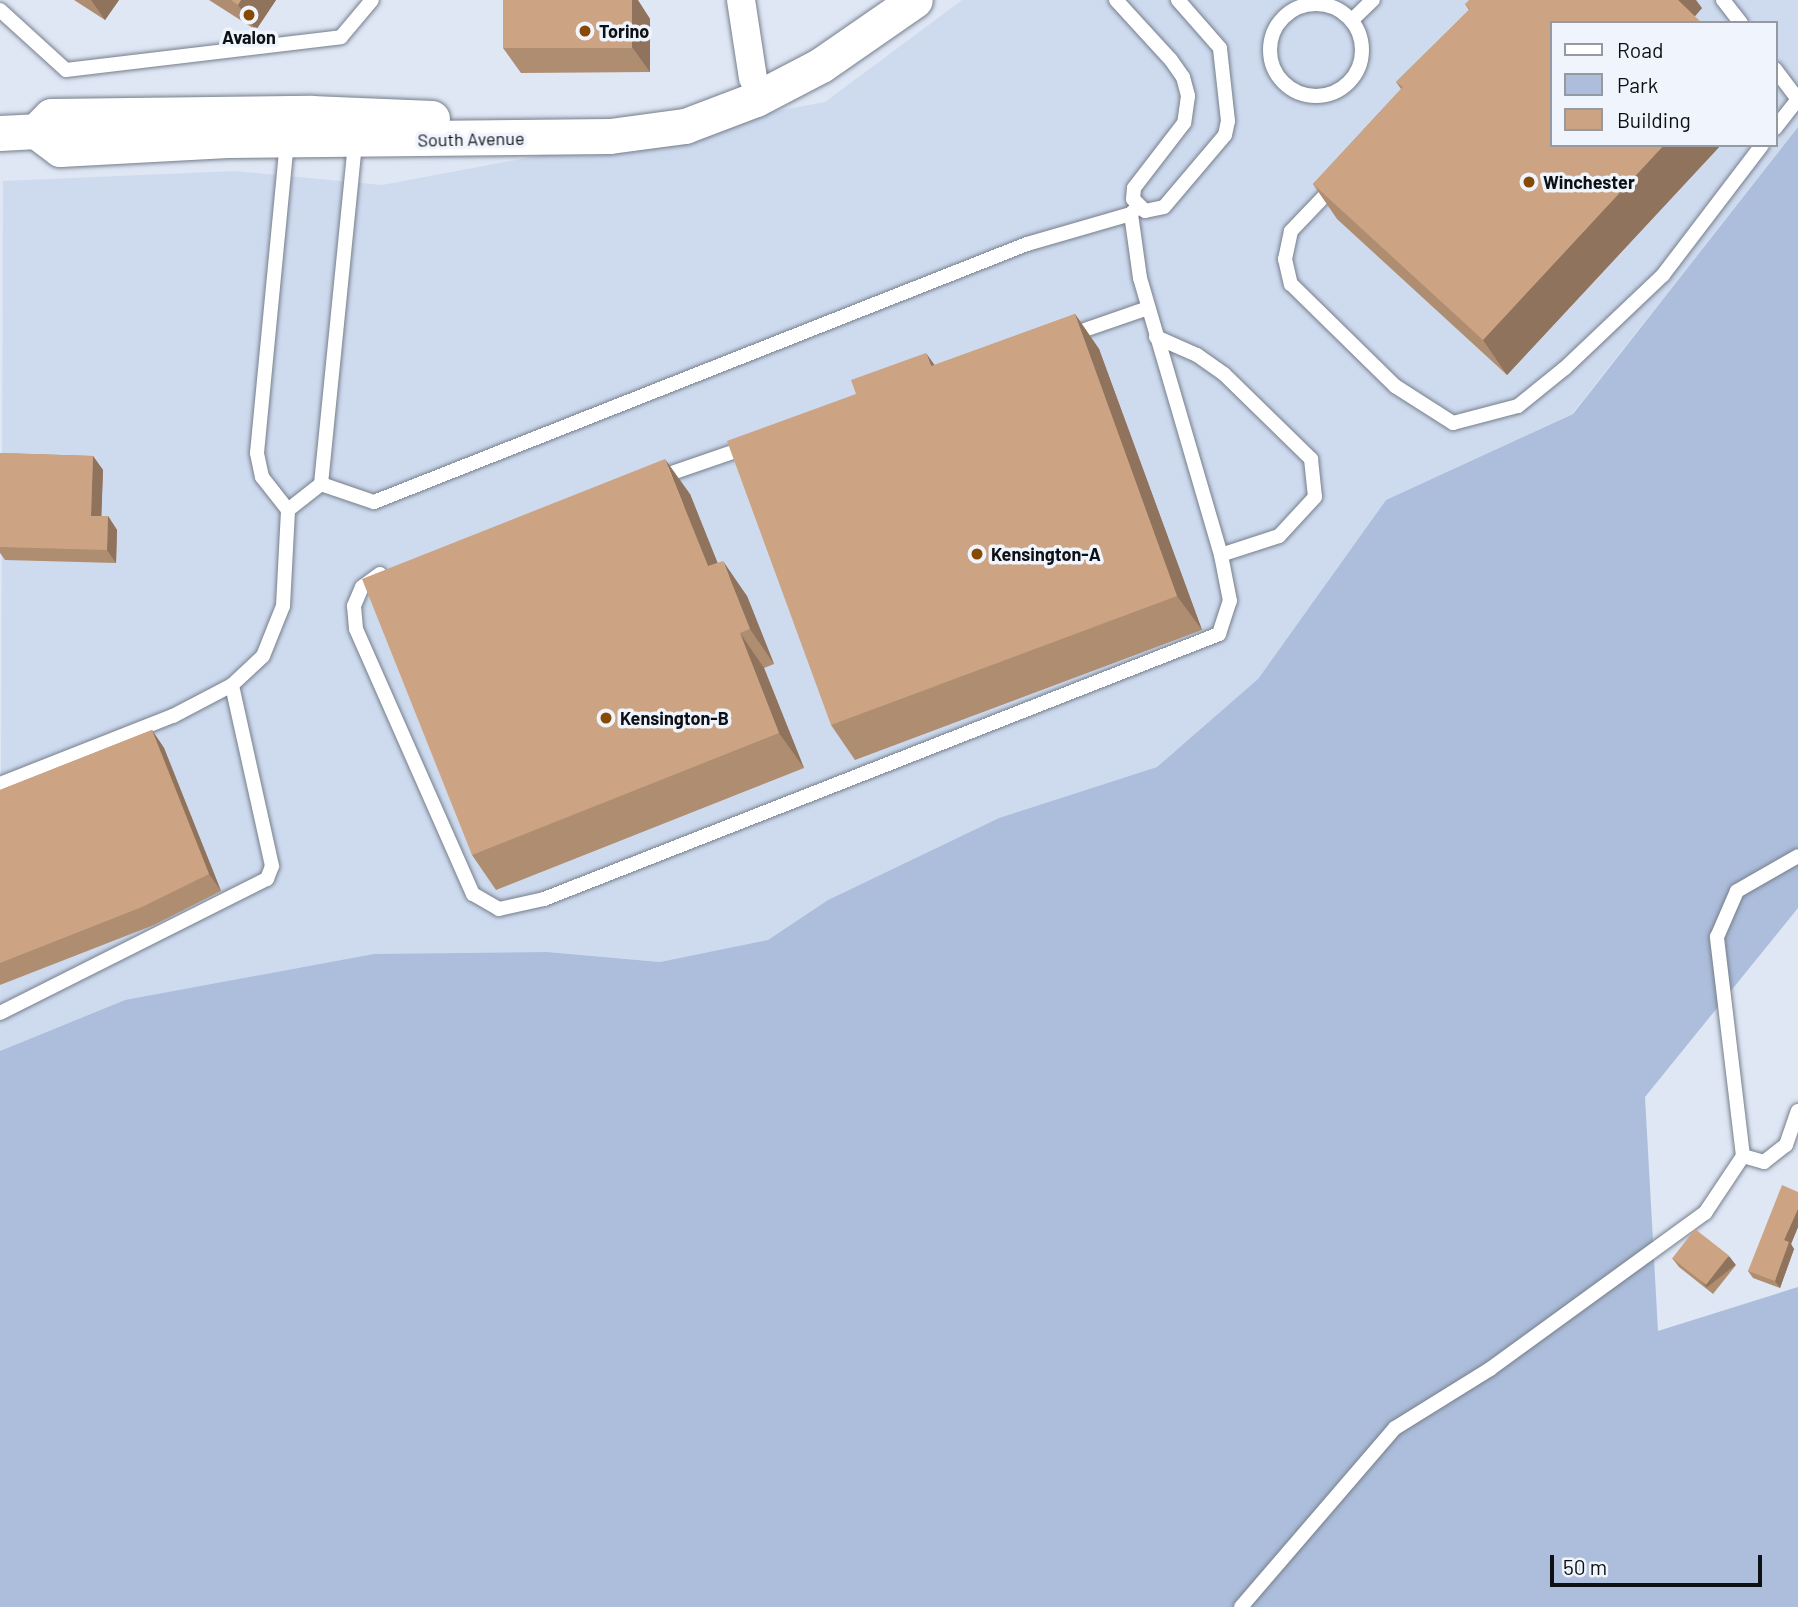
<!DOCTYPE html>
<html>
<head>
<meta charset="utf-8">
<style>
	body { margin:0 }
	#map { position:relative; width:1798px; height:1607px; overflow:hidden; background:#dfe7f5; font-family:Barlow,sans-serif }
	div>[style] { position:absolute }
	.built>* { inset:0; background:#cedbef }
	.green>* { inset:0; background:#acbedb }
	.path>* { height:4.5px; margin-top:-2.25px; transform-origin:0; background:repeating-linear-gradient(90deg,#9fa6b1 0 7px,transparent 0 10.5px) }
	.roads { filter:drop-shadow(0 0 2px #767e8b) drop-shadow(0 0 2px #767e8b) }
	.service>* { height:14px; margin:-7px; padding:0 7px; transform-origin:7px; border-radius:7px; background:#fff }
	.service>.ring { margin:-7px; padding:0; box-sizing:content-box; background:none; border:14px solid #fff; border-radius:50% }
	.minor>* { height:28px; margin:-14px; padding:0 14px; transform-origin:14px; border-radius:14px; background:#fff }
	.tertiary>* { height:35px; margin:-17.5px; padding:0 17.5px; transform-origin:17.5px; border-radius:17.5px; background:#fff }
	.wall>* { inset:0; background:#af8d71 }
	.shaded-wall>* { inset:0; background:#8f735c; transform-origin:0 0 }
	.building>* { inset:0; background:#cca483; transform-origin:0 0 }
	.dots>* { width:19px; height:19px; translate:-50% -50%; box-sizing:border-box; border:4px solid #eff4fd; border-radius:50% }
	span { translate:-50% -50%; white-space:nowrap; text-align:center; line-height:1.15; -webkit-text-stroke:7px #eff4fd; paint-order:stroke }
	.poi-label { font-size:18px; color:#0d1015; font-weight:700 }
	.left { translate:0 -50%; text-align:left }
	.street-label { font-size:18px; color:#0d1015 }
	.legend { position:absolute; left:1550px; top:21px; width:228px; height:126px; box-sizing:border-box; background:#eff4fd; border:2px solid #9599a0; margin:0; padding:9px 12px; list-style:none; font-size:21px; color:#0d1015 }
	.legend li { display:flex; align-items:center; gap:14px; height:35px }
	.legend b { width:35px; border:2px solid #9599a0 }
	.scale { position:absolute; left:1550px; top:1555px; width:212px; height:32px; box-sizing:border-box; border:4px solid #0d1015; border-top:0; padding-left:9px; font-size:21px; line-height:24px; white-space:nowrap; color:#0d1015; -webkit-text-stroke:5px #eff4fd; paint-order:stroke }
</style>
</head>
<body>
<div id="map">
	<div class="built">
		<i style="clip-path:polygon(evenodd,962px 0,1798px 0,1798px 127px,1572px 414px,1386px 500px,1258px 679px,1157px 767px,999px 818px,828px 900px,768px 940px,661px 962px,547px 952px,125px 1000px,0 1051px,3px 181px,235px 171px,382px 185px,825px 102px,962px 0,1551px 23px,1775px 23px,1775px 145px,1551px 145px,1551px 23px)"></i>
	</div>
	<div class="green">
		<i style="clip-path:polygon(1798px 127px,1798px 908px,1645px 1097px,1658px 1331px,1798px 1287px,1798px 1607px,0 1607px,0 1051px,125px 1000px,374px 954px,547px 952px,660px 962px,768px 940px,828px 900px,999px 818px,1157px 767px,1258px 679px,1386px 500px,1573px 414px)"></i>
	</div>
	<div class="path">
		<i style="left:1325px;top:4px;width:6px;rotate:-45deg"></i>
	</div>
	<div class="roads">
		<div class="service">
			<i style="left:1116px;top:0;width:81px;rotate:47.5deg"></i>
			<i style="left:1171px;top:60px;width:21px;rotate:55deg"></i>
			<i style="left:1183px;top:77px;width:20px;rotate:75deg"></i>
			<i style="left:1188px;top:96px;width:27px;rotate:98deg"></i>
			<i style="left:1184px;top:123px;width:82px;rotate:127.6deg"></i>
			<i style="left:1134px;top:188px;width:11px;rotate:95deg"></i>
			<i style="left:1133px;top:199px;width:17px;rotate:45deg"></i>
			<i style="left:1145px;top:211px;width:19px;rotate:-12deg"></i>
			<i style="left:1164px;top:207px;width:94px;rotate:-49.7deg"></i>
			<i style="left:1225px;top:135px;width:14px;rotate:-78deg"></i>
			<i style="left:1228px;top:121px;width:73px;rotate:-96.3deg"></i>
			<i style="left:1220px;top:48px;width:64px;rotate:-131.2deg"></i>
			<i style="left:1723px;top:0;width:29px;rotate:52deg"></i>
			<i class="ring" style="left:1270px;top:4px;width:78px;height:78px"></i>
			<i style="left:0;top:10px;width:89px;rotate:42.3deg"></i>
			<i style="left:66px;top:70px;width:277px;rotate:-6.8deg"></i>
			<i style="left:341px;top:37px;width:48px;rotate:-50deg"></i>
			<i style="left:1352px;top:20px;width:29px;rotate:-44deg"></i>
			<i style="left:1775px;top:69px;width:38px;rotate:53deg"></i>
			<i style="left:1798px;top:99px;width:37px;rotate:128deg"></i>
			<i style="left:1335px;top:185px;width:64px;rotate:133.7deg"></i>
			<i style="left:1291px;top:231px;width:29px;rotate:102deg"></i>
			<i style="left:1285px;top:259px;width:26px;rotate:77deg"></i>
			<i style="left:1291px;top:284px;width:146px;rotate:44.4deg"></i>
			<i style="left:1395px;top:386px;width:69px;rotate:32.5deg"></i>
			<i style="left:1453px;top:423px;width:67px;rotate:-14.7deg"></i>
			<i style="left:1518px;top:406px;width:60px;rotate:-39deg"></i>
			<i style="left:1565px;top:368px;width:135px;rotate:-43.5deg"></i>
			<i style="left:1663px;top:275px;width:163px;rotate:-52.7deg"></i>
			<i style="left:1070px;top:335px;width:83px;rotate:-19.1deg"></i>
			<i style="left:1156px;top:337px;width:45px;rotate:23.7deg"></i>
			<i style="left:1197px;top:355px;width:33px;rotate:35deg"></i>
			<i style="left:1224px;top:374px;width:122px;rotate:44.3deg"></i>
			<i style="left:1311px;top:459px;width:38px;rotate:84deg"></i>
			<i style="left:1315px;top:497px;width:53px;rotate:132.7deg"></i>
			<i style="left:1279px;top:536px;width:61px;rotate:161.9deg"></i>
			<i style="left:657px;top:478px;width:95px;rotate:-19deg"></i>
			<i style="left:321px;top:484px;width:56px;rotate:18.8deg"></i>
			<i style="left:374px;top:502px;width:702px;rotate:-21.56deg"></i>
			<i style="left:1027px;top:244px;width:108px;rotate:-16.1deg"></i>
			<i style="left:1131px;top:214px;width:9px;rotate:-49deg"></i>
			<i style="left:288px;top:510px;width:42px;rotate:-38.2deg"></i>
			<i style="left:321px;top:484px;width:345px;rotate:-84.3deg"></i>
			<i style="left:380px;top:574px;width:22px;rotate:144deg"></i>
			<i style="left:362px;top:587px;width:21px;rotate:113deg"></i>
			<i style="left:354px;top:606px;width:23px;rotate:85deg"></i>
			<i style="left:356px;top:629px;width:290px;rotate:66.2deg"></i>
			<i style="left:473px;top:894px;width:30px;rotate:30deg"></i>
			<i style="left:499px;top:909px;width:46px;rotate:-12.5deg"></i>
			<i style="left:544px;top:899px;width:725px;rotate:-21.43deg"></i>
			<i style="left:1219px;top:634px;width:35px;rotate:-72deg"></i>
			<i style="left:1230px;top:601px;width:47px;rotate:-101.1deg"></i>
			<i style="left:1221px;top:555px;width:289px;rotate:-106.3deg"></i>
			<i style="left:1140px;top:278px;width:65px;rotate:-98deg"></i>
			<i style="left:0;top:784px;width:186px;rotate:-21.5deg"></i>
			<i style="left:173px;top:716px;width:67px;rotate:-27.7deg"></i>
			<i style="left:232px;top:685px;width:42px;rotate:-43.1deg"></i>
			<i style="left:263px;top:656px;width:54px;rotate:-68.2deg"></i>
			<i style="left:283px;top:606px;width:96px;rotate:-87deg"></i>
			<i style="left:288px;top:510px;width:42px;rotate:-128.2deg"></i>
			<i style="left:262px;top:477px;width:25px;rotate:-102deg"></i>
			<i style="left:257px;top:453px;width:314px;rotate:-84.5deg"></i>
			<i style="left:0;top:1013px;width:299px;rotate:-26.7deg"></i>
			<i style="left:267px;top:879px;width:14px;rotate:-69deg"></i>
			<i style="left:272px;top:866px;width:185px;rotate:-102.5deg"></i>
			<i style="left:1743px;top:1156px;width:22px;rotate:16deg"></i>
			<i style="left:1764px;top:1162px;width:28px;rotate:-38deg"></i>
			<i style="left:1786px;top:1145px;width:36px;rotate:-71deg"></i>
			<i style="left:1241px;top:1607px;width:236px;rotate:-49.3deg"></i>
			<i style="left:1395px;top:1428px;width:112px;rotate:-31.8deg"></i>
			<i style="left:1490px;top:1369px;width:266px;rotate:-36deg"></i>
			<i style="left:1705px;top:1213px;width:69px;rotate:-56.3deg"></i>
			<i style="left:1743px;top:1156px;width:221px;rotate:-96.8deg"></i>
			<i style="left:1717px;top:937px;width:50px;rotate:-66.5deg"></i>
			<i style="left:1737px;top:891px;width:70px;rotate:-29.8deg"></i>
		</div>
		<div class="minor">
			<i style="left:741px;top:0;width:79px;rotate:81.3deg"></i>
		</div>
		<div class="tertiary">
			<i style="left:36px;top:131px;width:21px;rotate:-45deg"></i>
			<i style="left:51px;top:116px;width:260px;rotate:-0.7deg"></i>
			<i style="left:311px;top:113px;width:121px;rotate:2.4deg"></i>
			<i style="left:0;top:133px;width:36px;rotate:-3deg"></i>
			<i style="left:36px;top:131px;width:30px;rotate:37deg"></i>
			<i style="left:60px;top:149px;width:167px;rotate:-3.1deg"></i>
			<i style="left:227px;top:140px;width:383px;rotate:-0.6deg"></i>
			<i style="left:610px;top:136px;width:76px;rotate:-7.6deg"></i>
			<i style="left:685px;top:126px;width:76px;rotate:-20.8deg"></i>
			<i style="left:756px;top:99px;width:73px;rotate:-27.6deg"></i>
			<i style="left:821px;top:65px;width:114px;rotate:-34.7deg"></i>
		</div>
	</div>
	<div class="wall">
		<i style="clip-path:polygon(74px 0,119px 0,105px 20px)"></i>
		<i style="clip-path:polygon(209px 0,276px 0,256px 30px)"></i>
		<i style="clip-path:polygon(638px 1px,650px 19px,650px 72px,521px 73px,503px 48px)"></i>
		<i style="clip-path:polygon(1465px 4px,1702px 8px,1695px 16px,1551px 145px,1721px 145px,1507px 375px,1337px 219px,1313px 184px,1401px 89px,1396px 82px,1469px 10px)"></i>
		<i style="clip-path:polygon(1075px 314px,1099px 349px,1202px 630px,855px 760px,831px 725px,856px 394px)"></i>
		<i style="clip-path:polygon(0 453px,93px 456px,103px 470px,101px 516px,108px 516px,117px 530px,116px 563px,5px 560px,0 553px)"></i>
		<i style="clip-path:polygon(690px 494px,717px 563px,747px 596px,774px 664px,764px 668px,804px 768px,496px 890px,472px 855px)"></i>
		<i style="clip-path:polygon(152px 730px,164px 748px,221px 891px,154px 925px,0 985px,0 790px)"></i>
		<i style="clip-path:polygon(1798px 1192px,1798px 1227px,1791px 1244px,1794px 1249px,1780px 1288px,1753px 1278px,1748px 1271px)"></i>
		<i style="clip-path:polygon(1672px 1258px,1736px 1265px,1713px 1294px,1679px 1267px)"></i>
	</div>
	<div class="shaded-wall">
		<i style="clip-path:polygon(91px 0,119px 0,105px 20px)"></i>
		<i style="clip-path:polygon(241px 0,276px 0,256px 30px,238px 5px)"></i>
		<i style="clip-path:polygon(624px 0,638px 0,650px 19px,650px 72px,632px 47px)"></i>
		<i style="clip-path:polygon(1673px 0,1696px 0,1702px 8px,1689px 23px)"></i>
		<i style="clip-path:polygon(1664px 145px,1721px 145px,1507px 375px,1483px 340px)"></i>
		<i style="clip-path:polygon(1075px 314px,1099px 349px,1202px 630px,1177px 596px)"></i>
		<i style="clip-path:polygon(926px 353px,951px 388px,931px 366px)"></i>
		<i style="clip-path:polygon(93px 456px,103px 470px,101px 529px,91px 516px)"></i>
		<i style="clip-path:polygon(665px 459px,690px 494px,733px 601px,708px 566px)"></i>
		<i style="clip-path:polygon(108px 516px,117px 530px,116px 563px,107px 550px)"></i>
		<i style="clip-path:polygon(723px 561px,747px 596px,774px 664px,750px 629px)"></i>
		<i style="clip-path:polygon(740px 633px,764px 668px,804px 768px,779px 733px)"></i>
		<i style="clip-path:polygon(152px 730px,164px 748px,221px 891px,209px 874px)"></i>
		<i style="clip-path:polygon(1798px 1209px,1798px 1227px,1791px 1244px,1794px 1249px,1780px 1288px,1775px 1281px,1784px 1240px)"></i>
		<i style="left:1729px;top:1256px;width:11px;height:37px;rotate:52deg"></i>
	</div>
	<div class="building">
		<i style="clip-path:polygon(231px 0,241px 0,238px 5px)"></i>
		<i style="left:503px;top:0;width:129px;height:48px"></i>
		<i style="clip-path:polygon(1469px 0,1678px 0,1702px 23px,1551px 23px,1551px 145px,1664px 145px,1483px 340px,1313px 184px,1403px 87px,1396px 82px,1470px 9px,1465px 4px)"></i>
		<i style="clip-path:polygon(1075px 314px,1177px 596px,831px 725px,727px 441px,856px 394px,851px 380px,926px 353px,931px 366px)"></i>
		<i style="clip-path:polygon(0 453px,93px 456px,91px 516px,108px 516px,107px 550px,0 547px)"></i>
		<i style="clip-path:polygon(665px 459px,708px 566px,723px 561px,750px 629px,740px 633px,779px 733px,472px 855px,362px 579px)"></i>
		<i style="clip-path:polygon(152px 730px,209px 874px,142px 907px,0 963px,0 790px)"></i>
		<i style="clip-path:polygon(1782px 1185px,1798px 1192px,1798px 1209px,1784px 1240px,1789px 1242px,1775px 1281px,1748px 1271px)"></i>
		<i style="left:1695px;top:1229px;width:43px;height:37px;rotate:38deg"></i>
	</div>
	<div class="dots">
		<i style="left:249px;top:15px;background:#864a04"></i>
		<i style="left:585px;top:31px;background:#864a04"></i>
		<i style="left:1529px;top:182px;background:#864a04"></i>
		<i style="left:977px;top:554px;background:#864a04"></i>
		<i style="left:606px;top:718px;background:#864a04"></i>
	</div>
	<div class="poi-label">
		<span class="left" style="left:599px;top:31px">Torino</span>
		<span style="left:249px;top:37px">Avalon</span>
		<span class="left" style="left:1543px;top:182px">Winchester</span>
		<span class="left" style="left:991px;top:554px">Kensington-A</span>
		<span class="left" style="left:620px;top:718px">Kensington-B</span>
	</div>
	<div class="street-label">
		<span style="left:471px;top:139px;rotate:-1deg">South Avenue</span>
	</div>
	<ul class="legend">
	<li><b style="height:9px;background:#fff"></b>Road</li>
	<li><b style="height:19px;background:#acbedb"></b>Park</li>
	<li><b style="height:19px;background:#cca483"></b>Building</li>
	</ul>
	<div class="scale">50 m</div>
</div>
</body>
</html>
